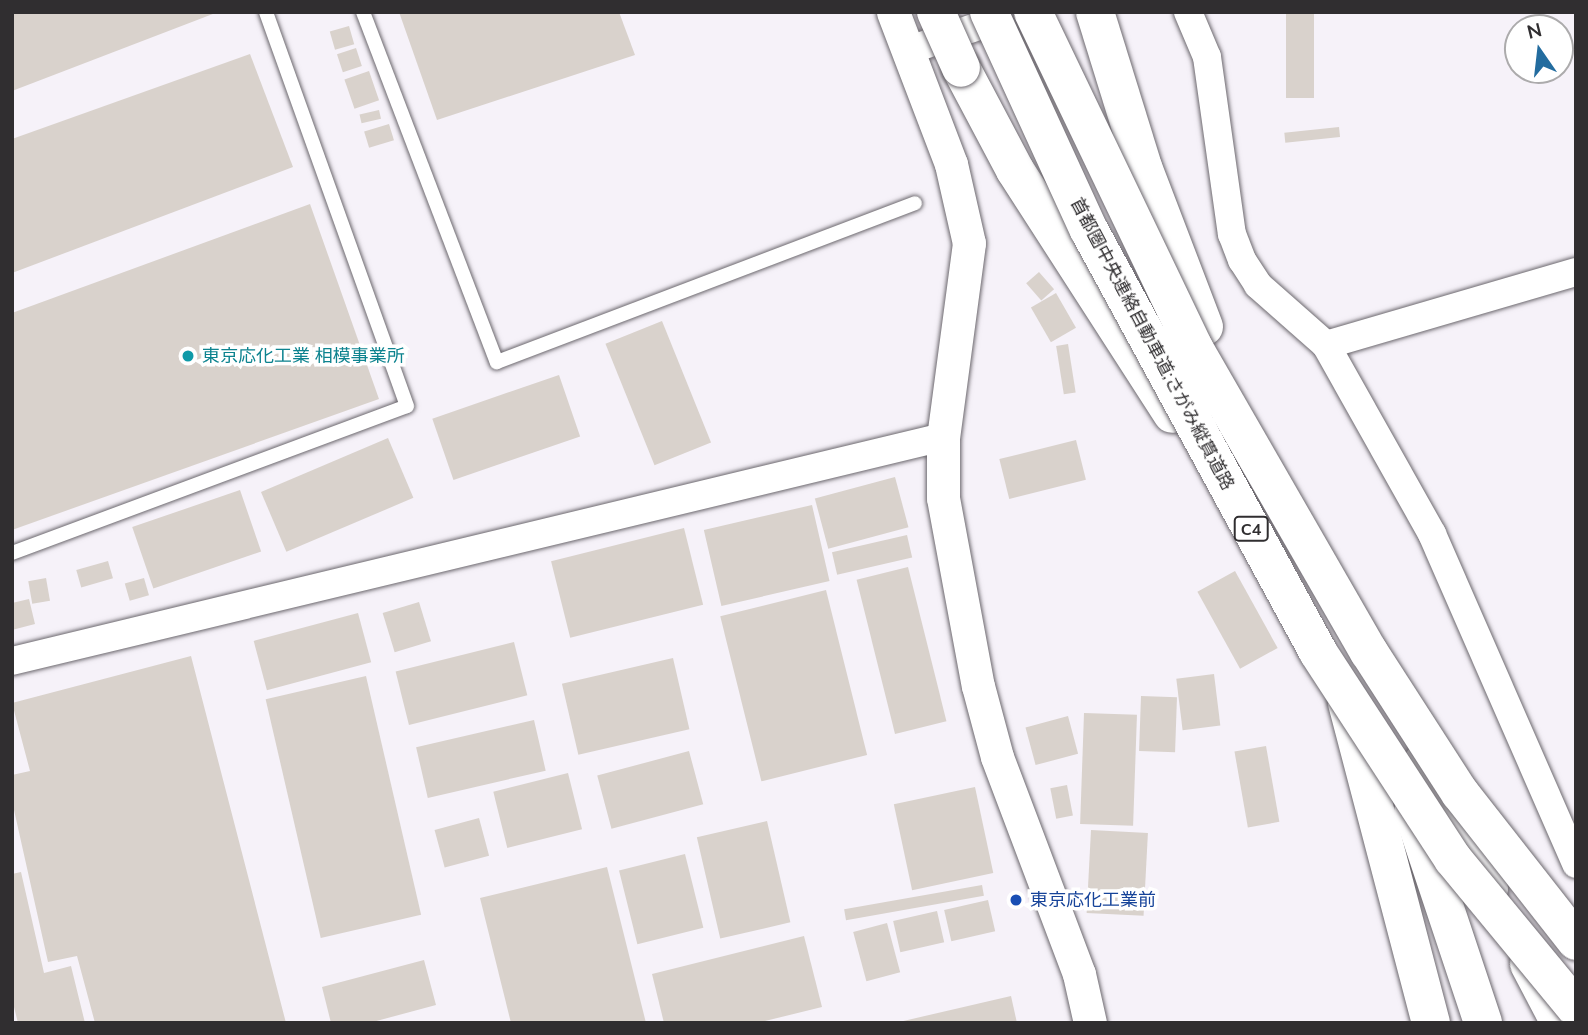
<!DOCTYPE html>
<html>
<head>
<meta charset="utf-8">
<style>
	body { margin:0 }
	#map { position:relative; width:1588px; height:1035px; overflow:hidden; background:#f6f2f9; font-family:Mulish,"Noto Sans JP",sans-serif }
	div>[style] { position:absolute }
	.building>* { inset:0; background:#d9d2cc; transform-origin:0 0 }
	.roads { filter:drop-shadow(0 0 2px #6c686e) drop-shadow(0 0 2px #6c686e) }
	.service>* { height:14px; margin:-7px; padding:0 7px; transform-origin:7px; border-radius:7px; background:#fff }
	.minor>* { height:28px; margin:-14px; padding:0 14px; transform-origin:14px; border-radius:14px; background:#fff }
	.tertiary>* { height:33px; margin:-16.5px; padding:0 16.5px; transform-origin:16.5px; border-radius:16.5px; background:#fff }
	.motorway>* { height:38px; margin:-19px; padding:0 19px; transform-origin:19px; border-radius:19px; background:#fff }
	.bridges { filter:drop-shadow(0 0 2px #6c686e) drop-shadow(0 0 2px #6c686e) }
	.motorway-bridge>* { height:38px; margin:-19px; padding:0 19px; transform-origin:19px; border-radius:19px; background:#fff }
	.dots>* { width:19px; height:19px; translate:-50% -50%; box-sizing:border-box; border:4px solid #fff; border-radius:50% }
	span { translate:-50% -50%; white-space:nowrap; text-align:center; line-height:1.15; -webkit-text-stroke:7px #fff; paint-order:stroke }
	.shield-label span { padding:2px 5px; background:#fff; border:2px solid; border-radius:5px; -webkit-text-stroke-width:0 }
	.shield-label { font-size:16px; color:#302e30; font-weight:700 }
	.street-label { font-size:18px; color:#302e30 }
	.culture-label { font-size:18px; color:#0d838f }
	.left { translate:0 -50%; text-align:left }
	.transit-label { font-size:18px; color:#164399 }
	.frame { position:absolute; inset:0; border:14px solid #302e30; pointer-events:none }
	.north { position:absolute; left:1504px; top:14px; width:70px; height:70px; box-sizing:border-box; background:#fff; border:2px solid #acabac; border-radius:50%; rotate:346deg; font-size:19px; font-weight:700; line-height:28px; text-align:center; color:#302e30 }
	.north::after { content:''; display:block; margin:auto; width:24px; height:32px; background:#236c9f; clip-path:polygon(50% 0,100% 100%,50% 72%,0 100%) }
</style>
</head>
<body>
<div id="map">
	<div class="building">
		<i style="clip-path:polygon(12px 12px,218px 12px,12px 91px)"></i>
		<i style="clip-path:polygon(399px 12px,619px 12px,635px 55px,437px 120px)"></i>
		<i style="left:1286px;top:12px;width:28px;height:86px"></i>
		<i style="left:349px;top:26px;width:19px;height:20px;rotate:74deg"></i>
		<i style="left:356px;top:48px;width:19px;height:20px;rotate:72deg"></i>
		<i style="clip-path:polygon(250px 54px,293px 167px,12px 273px,12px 139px)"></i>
		<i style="left:369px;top:71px;width:31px;height:26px;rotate:71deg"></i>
		<i style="left:379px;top:110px;width:9px;height:20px;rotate:77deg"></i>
		<i style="left:389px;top:124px;width:17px;height:26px;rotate:73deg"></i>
		<i style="left:1339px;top:127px;width:10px;height:55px;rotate:84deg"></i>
		<i style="clip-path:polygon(310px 204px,379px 399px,12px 530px,12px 313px)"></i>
		<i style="left:1039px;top:272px;width:23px;height:17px;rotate:49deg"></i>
		<i style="left:1056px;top:293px;width:40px;height:29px;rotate:60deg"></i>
		<i style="left:662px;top:321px;width:131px;height:61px;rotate:68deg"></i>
		<i style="left:1068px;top:344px;width:49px;height:12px;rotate:81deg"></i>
		<i style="left:559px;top:375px;width:65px;height:134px;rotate:71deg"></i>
		<i style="left:388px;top:438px;width:65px;height:138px;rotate:67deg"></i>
		<i style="left:1076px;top:440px;width:41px;height:79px;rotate:76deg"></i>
		<i style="left:895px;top:477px;width:52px;height:83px;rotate:75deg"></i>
		<i style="left:240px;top:490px;width:65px;height:114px;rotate:71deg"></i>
		<i style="left:812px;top:505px;width:78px;height:111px;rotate:77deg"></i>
		<i style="left:684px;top:528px;width:79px;height:137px;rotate:76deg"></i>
		<i style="left:907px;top:535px;width:23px;height:77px;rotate:77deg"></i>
		<i style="left:108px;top:561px;width:18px;height:33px;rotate:74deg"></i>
		<i style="left:908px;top:567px;width:159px;height:53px;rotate:76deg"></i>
		<i style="left:1235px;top:571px;width:88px;height:43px;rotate:61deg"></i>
		<i style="left:46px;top:578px;width:23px;height:18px;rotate:80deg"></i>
		<i style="left:144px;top:578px;width:18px;height:20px;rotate:74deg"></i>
		<i style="left:826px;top:590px;width:170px;height:109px;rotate:76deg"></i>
		<i style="clip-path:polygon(29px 599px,35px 624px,12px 630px,12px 603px)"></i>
		<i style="left:419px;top:602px;width:41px;height:38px;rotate:73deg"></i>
		<i style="left:358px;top:613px;width:51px;height:108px;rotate:75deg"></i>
		<i style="left:514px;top:642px;width:55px;height:122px;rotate:76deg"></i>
		<i style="clip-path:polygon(191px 656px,286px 1023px,95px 1023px,77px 956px,48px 962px,12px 801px,12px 775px,30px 771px,12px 703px)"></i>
		<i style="left:673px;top:658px;width:73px;height:114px;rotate:77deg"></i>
		<i style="left:1214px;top:674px;width:52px;height:38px;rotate:83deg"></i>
		<i style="left:366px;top:676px;width:245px;height:103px;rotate:77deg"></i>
		<i style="left:1141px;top:696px;width:36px;height:55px;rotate:2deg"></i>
		<i style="left:1084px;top:713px;width:53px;height:111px;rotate:2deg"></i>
		<i style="left:1068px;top:716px;width:39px;height:44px;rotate:75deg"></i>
		<i style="left:534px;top:720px;width:52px;height:121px;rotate:77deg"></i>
		<i style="left:1266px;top:746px;width:77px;height:32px;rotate:80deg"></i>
		<i style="left:689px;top:751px;width:55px;height:95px;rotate:75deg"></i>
		<i style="left:568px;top:773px;width:58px;height:77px;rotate:76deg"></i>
		<i style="left:1067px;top:785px;width:31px;height:17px;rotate:79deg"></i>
		<i style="left:975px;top:787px;width:88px;height:83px;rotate:78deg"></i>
		<i style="left:479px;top:818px;width:39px;height:46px;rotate:75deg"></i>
		<i style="left:767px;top:821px;width:104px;height:72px;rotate:77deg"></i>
		<i style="left:1091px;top:830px;width:57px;height:83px;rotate:3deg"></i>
		<i style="left:685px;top:854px;width:76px;height:68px;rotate:76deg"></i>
		<i style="clip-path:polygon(607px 867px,646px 1023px,511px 1023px,480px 898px)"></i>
		<i style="clip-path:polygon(21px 872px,44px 973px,71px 966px,85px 1023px,18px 1023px,12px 999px,12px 874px)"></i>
		<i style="left:982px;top:885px;width:11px;height:140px;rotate:80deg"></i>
		<i style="left:988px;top:900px;width:32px;height:45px;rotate:77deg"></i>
		<i style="left:937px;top:911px;width:32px;height:45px;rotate:77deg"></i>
		<i style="left:887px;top:923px;width:51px;height:35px;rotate:75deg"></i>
		<i style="clip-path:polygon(804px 936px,822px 1007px,757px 1023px,664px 1023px,652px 974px)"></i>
		<i style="clip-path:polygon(424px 960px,436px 1005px,369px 1023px,331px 1023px,322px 987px)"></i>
		<i style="clip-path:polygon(1011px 996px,1017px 1023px,899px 1023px,899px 1022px)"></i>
	</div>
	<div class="roads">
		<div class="service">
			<i style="left:363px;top:12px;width:375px;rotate:69.1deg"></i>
			<i style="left:497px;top:362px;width:447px;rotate:-20.8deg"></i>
			<i style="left:12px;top:553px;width:421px;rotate:-20.4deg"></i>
			<i style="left:407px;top:406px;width:418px;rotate:-109.7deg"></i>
		</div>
		<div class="minor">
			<i style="left:1188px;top:12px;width:49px;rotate:67.1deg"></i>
			<i style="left:1207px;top:57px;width:179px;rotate:82deg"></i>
			<i style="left:1232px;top:234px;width:28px;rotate:69deg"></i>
			<i style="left:1242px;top:260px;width:30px;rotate:57deg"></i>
			<i style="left:1258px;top:285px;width:91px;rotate:41.4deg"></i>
			<i style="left:1326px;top:345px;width:217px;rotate:60.7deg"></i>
			<i style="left:1432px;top:534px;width:360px;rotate:66.4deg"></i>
			<i style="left:907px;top:51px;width:119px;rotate:-19.2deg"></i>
			<i style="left:1326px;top:345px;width:260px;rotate:-16.3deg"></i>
			<i style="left:12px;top:661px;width:958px;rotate:-13.53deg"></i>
		</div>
		<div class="tertiary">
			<i style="left:893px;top:12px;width:163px;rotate:69.1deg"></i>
			<i style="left:951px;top:164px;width:81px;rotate:77.2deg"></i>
			<i style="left:969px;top:243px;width:196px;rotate:97.6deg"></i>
			<i style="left:943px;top:437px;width:61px;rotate:90deg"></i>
			<i style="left:943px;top:498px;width:191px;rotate:79.5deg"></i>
			<i style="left:978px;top:686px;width:73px;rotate:75deg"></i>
			<i style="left:997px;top:757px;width:232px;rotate:69.3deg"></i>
			<i style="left:1079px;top:974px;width:50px;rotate:77.3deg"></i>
		</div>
		<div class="motorway">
			<i style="left:1095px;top:12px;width:162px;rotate:72.8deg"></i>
			<i style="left:1143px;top:167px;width:171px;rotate:69.1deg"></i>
			<i style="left:961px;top:68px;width:115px;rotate:62.1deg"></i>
			<i style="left:1015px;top:170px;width:290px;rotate:57.2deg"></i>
			<i style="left:1347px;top:703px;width:331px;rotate:75.3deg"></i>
			<i style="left:1423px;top:762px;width:143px;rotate:62.5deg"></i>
			<i style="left:1413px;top:812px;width:222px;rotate:71.6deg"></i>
			<i style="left:1529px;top:964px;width:67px;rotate:62.3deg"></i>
		</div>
	</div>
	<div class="bridges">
		<div class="motorway-bridge">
			<i style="left:936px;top:12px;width:61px;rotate:65.9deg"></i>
			<i style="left:989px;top:12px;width:240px;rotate:65.4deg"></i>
			<i style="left:1089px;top:230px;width:480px;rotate:61.5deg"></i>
			<i style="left:1318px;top:652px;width:247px;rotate:56.9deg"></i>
			<i style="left:1453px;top:859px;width:193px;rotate:50.5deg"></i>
			<i style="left:1033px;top:12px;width:373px;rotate:64.4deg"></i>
			<i style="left:1194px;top:348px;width:351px;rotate:60.1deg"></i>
			<i style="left:1369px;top:652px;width:168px;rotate:57.2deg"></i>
			<i style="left:1460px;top:793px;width:188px;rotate:51.9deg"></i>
		</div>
	</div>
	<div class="dots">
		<i style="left:188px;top:356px;background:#0f9aa8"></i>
		<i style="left:1016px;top:900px;background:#1a4fb4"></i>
	</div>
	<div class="shield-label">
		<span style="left:1251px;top:529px">C4</span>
	</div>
	<div class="street-label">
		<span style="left:1152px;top:344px;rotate:62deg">首都圏中央連絡自動車道;さがみ縦貫道路</span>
	</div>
	<div class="culture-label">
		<span class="left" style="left:202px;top:356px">東京応化工業 相模事業所</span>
	</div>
	<div class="transit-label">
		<span class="left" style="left:1030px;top:900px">東京応化工業前</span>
	</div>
	<div class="frame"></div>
	<div class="north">N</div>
</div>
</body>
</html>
